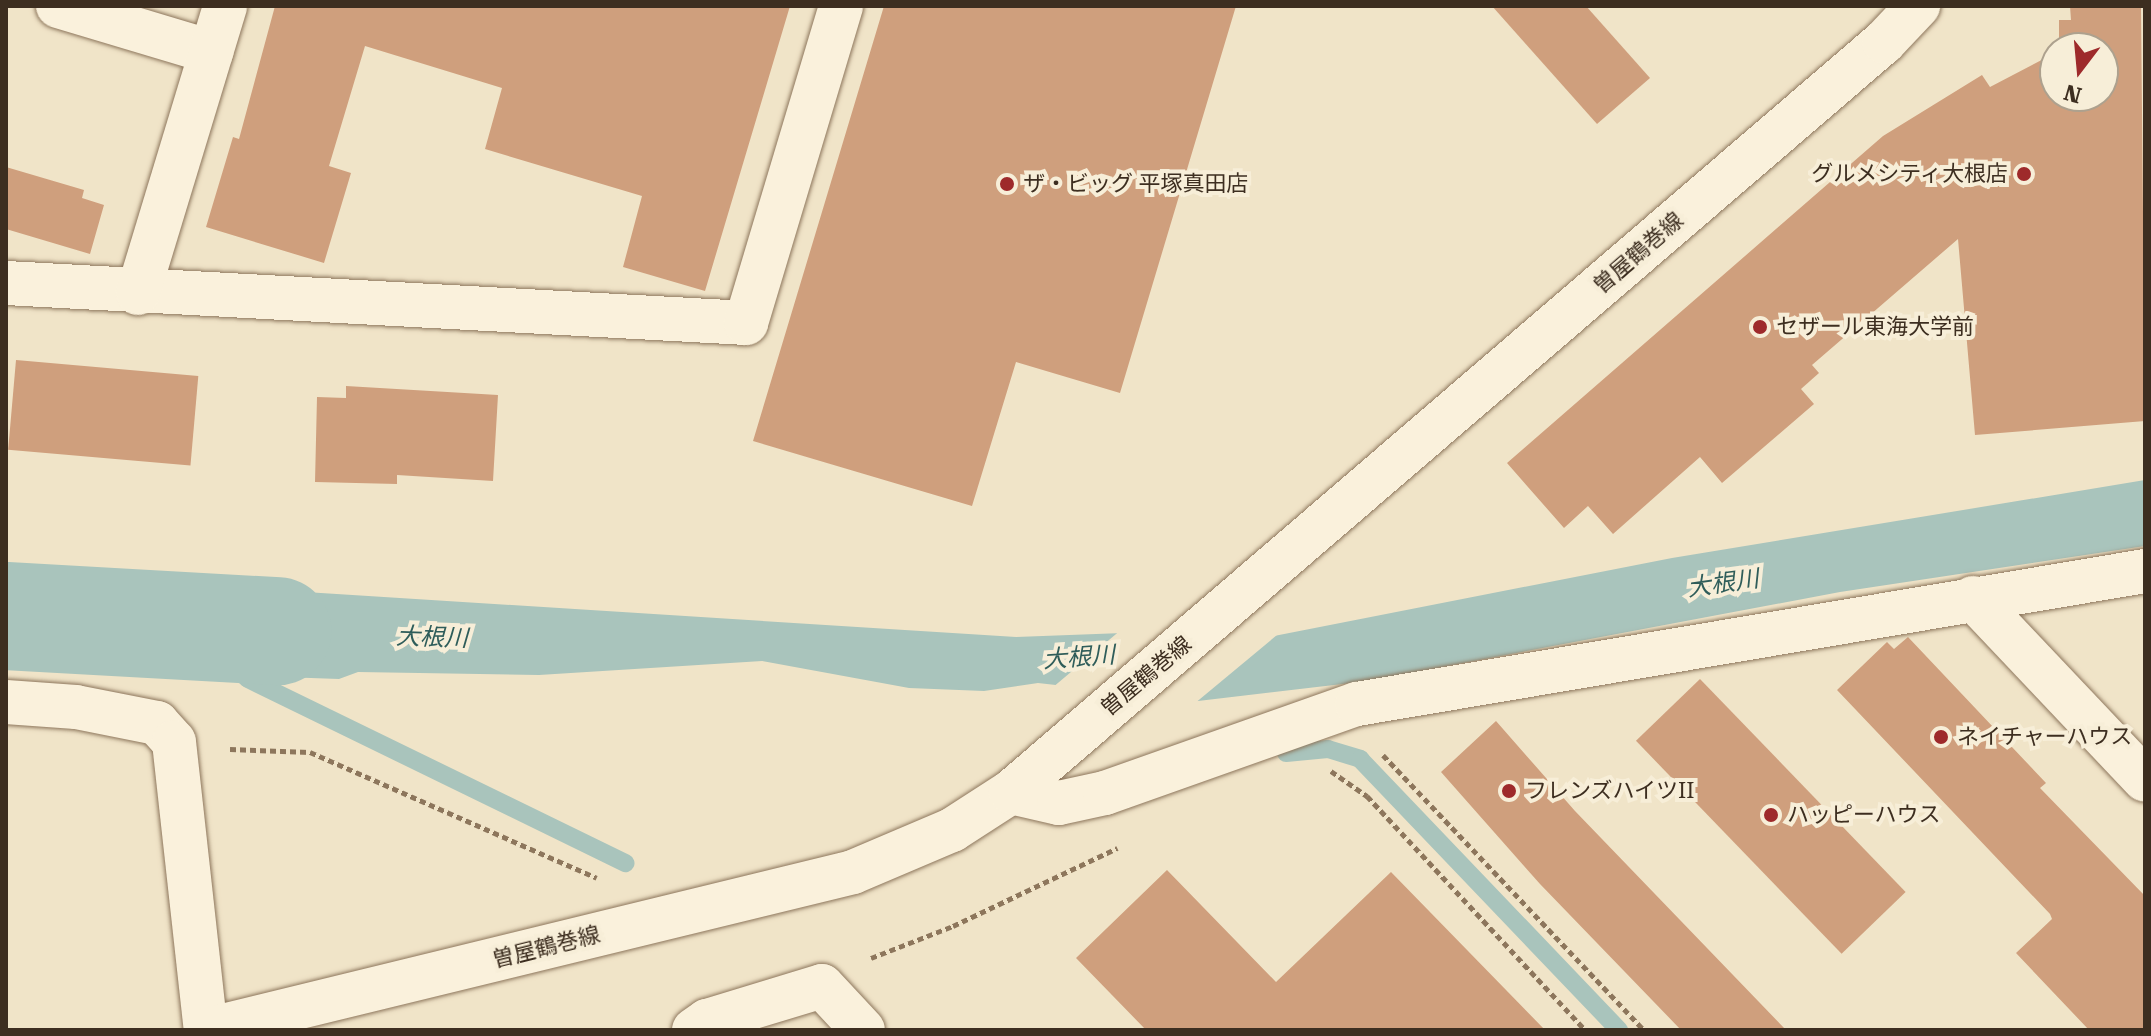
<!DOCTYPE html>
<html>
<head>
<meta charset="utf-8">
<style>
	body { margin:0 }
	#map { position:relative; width:2151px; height:1036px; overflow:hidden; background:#f0e4c8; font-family:"Roboto Serif","Noto Sans JP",serif }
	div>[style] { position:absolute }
	.water>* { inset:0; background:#a9c4bc }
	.pier>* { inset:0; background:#f0e4c8 }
	.stream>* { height:18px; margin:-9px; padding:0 9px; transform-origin:9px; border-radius:9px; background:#a9c4bc }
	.river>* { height:108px; margin:-54px; padding:0 54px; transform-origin:54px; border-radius:54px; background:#a9c4bc }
	.building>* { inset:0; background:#cf9f7d; transform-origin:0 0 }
	.path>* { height:5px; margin-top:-2.5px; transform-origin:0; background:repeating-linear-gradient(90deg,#8d765c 0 6px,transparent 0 10px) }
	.roads { filter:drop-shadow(0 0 2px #8d765c) drop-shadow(0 0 2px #8d765c) }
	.street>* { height:44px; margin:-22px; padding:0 22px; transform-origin:22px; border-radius:22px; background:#faf1dc }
	.secondary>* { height:44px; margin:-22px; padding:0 22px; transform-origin:22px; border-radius:22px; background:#faf1dc }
	.dots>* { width:22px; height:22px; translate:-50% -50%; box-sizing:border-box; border:4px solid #f7eed8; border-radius:50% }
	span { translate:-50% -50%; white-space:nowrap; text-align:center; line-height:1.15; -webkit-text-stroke:8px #f7eed8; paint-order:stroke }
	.poi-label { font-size:22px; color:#3d2e20 }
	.right { translate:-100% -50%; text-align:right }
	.left { translate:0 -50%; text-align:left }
	.street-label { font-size:22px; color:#3d2e20 }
	.water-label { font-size:24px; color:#2f5d5a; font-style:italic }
	.frame { position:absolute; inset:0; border:8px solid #3d2e20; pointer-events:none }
	.north { position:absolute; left:2039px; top:32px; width:80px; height:80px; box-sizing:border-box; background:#f7eed8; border:2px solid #ada18e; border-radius:50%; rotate:196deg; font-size:22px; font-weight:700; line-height:32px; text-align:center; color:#3d2e20 }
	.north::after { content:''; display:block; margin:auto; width:28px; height:36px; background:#9e2a2b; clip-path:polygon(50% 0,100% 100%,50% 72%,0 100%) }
</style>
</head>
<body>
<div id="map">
	<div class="water">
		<i style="clip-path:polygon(2145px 480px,2145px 546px,1840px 592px,1368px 681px,1198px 701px,1038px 683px,984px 691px,909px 688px,762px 661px,539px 675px,358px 672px,339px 679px,196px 674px,165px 666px,148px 635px,118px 620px,6px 615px,6px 573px,1016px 637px,1123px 633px,1274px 636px,1672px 558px)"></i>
	</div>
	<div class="pier">
		<i style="clip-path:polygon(1122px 629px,1273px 632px,1283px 630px,1194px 704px,1117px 690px,1052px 688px)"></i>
	</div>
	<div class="stream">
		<i style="left:226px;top:661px;width:28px;rotate:39deg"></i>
		<i style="left:248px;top:679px;width:420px;rotate:26deg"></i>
		<i style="left:1286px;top:753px;width:42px;rotate:-5.4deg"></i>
		<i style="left:1328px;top:749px;width:34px;rotate:17deg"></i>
		<i style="left:1360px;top:759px;width:375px;rotate:46.3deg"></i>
	</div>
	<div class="river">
		<i style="left:6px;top:616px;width:272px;rotate:3.2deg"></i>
	</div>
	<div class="building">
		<i style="clip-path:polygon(275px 6px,790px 6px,705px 291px,623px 267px,642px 196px,485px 149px,502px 88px,365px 46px,329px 166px,351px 173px,324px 263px,206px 227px,233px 137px,239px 139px)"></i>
		<i style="clip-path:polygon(884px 6px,1236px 6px,1120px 393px,1016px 362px,972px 506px,753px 441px)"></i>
		<i style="clip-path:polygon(1492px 6px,1586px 6px,1650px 78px,1597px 124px)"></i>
		<i style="clip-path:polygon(2070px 6px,2141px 6px,2145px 421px,1975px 435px,1958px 239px,1812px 365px,1819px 373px,1801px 389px,1814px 404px,1722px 483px,1700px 457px,1613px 534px,1588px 506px,1564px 528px,1507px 463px,1883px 136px,1982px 75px,1990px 87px,2055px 53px,2055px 96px,2103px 96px,2103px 48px,2059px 48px,2059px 20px,2071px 20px)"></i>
		<i style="clip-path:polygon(6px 167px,84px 190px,82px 198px,104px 205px,90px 254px,6px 229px)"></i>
		<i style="left:16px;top:360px;width:183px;height:90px;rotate:5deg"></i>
		<i style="clip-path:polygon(346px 386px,498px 395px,493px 481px,397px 475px,397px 484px,315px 482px,317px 397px,346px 398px)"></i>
		<i style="clip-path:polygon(1908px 637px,2046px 783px,2040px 788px,2145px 896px,2145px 1030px,2089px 1030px,2016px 953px,2052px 919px,2050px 914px,1837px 690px,1887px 642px,1894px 649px)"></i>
		<i style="left:1700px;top:679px;width:296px;height:89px;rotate:46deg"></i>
		<i style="clip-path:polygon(1496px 721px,1575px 811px,1786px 1030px,1681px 1030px,1540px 884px,1441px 772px)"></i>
		<i style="clip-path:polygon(1167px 870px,1276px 982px,1391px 872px,1545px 1030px,1146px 1030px,1076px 958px)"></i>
	</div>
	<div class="path">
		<i style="left:230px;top:749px;width:80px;rotate:2.1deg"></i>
		<i style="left:310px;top:752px;width:313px;rotate:23.7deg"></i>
		<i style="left:1383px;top:755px;width:379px;rotate:46.5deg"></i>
		<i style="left:1331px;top:771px;width:44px;rotate:34.8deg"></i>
		<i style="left:1367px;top:796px;width:320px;rotate:47deg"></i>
		<i style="left:871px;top:958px;width:88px;rotate:-21.3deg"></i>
		<i style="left:953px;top:926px;width:182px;rotate:-25.4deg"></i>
	</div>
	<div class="roads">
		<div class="street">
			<i style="left:58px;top:6px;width:160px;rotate:16.7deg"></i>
			<i style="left:6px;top:283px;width:741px;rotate:3.09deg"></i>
			<i style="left:746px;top:323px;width:331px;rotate:-73.3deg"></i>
			<i style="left:138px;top:293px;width:300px;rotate:-73.1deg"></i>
			<i style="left:1973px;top:598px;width:250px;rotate:46.6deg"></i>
			<i style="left:6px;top:702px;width:70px;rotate:4.1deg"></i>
			<i style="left:76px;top:707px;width:83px;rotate:11.2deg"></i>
			<i style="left:157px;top:723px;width:25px;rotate:48deg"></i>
			<i style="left:174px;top:742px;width:290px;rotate:83.7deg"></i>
			<i style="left:1011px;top:792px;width:49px;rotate:12.9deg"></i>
			<i style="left:1059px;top:803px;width:47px;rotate:-12.3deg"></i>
			<i style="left:1105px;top:793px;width:267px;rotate:-19.5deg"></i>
			<i style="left:1357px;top:704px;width:799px;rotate:-9.58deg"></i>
			<i style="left:694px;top:1030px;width:16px;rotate:-35deg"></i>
			<i style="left:707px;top:1021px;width:120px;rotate:-16.9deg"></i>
			<i style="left:822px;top:986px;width:60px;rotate:47deg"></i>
		</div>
		<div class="secondary">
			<i style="left:206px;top:1030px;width:666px;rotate:-13.72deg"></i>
			<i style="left:853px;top:872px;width:108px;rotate:-23deg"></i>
			<i style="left:952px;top:830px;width:70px;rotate:-32.8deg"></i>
			<i style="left:1011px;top:792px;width:1151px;rotate:-40.67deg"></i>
			<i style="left:1884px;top:42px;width:50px;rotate:-46.6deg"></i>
		</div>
	</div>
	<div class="dots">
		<i style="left:2024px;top:174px;background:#9e2a2b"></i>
		<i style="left:1007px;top:184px;background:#9e2a2b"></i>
		<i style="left:1760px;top:327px;background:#9e2a2b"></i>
		<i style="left:1941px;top:737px;background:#9e2a2b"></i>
		<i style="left:1509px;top:791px;background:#9e2a2b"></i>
		<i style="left:1771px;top:815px;background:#9e2a2b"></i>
	</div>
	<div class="poi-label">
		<span class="right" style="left:2008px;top:174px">グルメシティ大根店</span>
		<span class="left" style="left:1023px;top:184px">ザ・ビッグ 平塚真田店</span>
		<span class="left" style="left:1776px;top:327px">セザール東海大学前</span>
		<span class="left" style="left:1957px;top:737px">ネイチャーハウス</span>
		<span class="left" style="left:1525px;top:791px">フレンズハイツII</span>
		<span class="left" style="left:1787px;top:815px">ハッピーハウス</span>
	</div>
	<div class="street-label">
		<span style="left:1638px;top:253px;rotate:-41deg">曽屋鶴巻線</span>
		<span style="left:1146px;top:676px;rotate:-40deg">曽屋鶴巻線</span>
		<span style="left:546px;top:947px;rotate:-14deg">曽屋鶴巻線</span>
	</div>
	<div class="water-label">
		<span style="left:1723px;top:584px;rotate:-8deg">大根川</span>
		<span style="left:432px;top:638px;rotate:2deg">大根川</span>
		<span style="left:1079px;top:658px;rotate:-4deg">大根川</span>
	</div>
	<div class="frame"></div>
	<div class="north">N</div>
</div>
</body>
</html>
